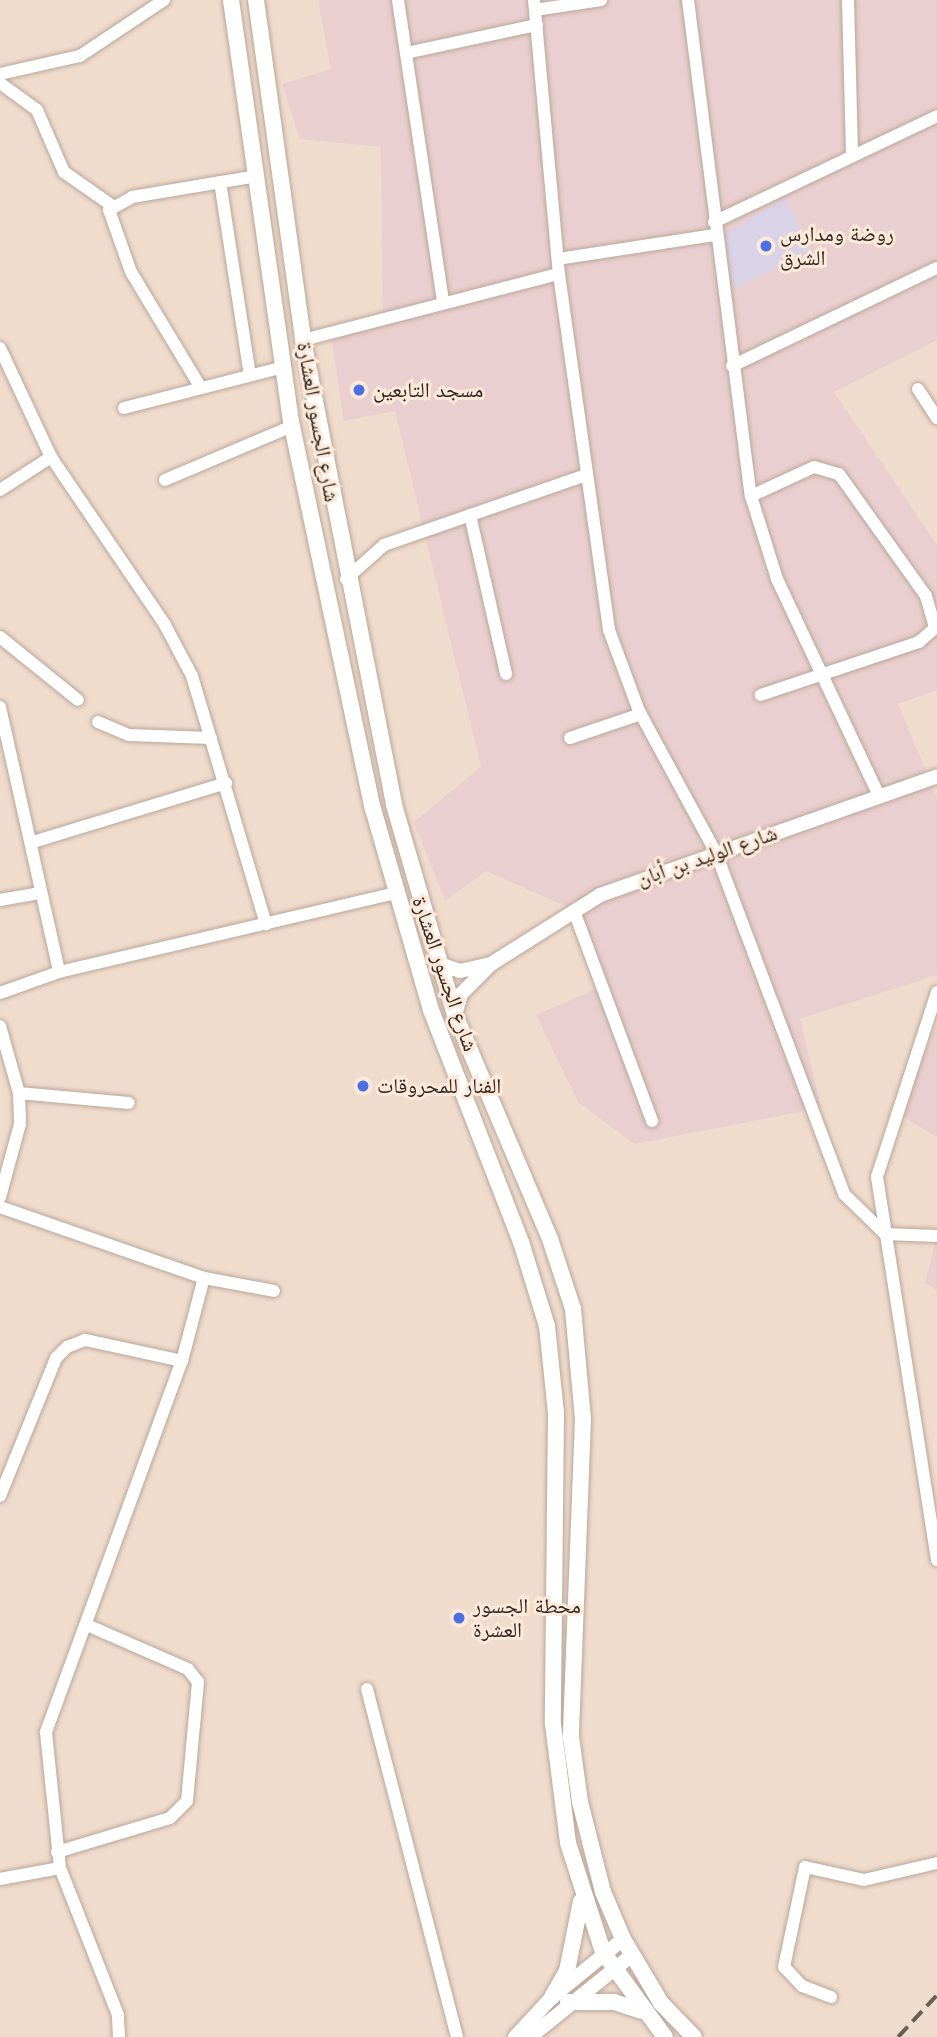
<!DOCTYPE html>
<html>
<head>
<meta charset="utf-8">
<style>
	body { margin:0 }
	#map { position:relative; width:937px; height:2037px; overflow:hidden; background:#efdccd; font-family:Jost,"Noto Naskh Arabic",sans-serif }
	div>[style] { position:absolute }
	.commercial>* { inset:0; background:#e9cfcf }
	.education>* { inset:0; background:#dad2e7 }
	.roads { filter:drop-shadow(0 0 2px #baa799) drop-shadow(0 0 2px #baa799) }
	.minor>* { height:12px; margin:-6px; padding:0 6px; transform-origin:6px; border-radius:6px; background:#fff }
	.tertiary>* { height:14px; margin:-7px; padding:0 7px; transform-origin:7px; border-radius:7px; background:#fff }
	.secondary>* { height:16px; margin:-8px; padding:0 8px; transform-origin:8px; border-radius:8px; background:#fff }
	.rail>* { height:3.5px; margin-top:-1.75px; transform-origin:0; background:repeating-linear-gradient(90deg,#695d55 0 14px,transparent 0 21px) }
	.dots>* { width:19px; height:19px; translate:-50% -50%; box-sizing:border-box; border:4px solid #fde9da; border-radius:50% }
	span { translate:-50% -50%; white-space:nowrap; text-align:center; line-height:1.15; -webkit-text-stroke:6px #fde9da; paint-order:stroke }
	.poi-label { font-size:21px; color:#2d2520 }
	.left { translate:0 -50%; text-align:left }
	.street-label { font-size:21px; color:#2d2520 }
</style>
</head>
<body>
<div id="map">
	<div class="commercial">
		<i style="clip-path:polygon(318px 0,937px 0,937px 340px,834px 392px,937px 545px,937px 690px,898px 704px,937px 798px,937px 975px,800px 1019px,821px 1108px,634px 1144px,578px 1102px,536px 1015px,608px 984px,579px 912px,486px 871px,445px 901px,414px 822px,481px 767px,395px 411px,344px 421px,331px 335px,383px 319px,381px 147px,300px 139px,282px 84px,331px 69px)"></i>
		<i style="clip-path:polygon(937px 1024px,937px 1137px,900px 1115px)"></i>
		<i style="clip-path:polygon(937px 1235px,937px 1290px,925px 1283px)"></i>
	</div>
	<div class="education">
		<i style="clip-path:polygon(786px 198px,811px 250px,734px 289px,724px 234px)"></i>
	</div>
	<div class="roads">
		<div class="minor">
			<i style="left:398px;top:0;width:305px;rotate:81.5deg"></i>
			<i style="left:534px;top:0;width:275px;rotate:84.8deg"></i>
			<i style="left:559px;top:274px;width:359px;rotate:82deg"></i>
			<i style="left:609px;top:630px;width:86px;rotate:69.7deg"></i>
			<i style="left:639px;top:711px;width:162px;rotate:61.5deg"></i>
			<i style="left:716px;top:853px;width:364px;rotate:69.4deg"></i>
			<i style="left:844px;top:1194px;width:57px;rotate:44.3deg"></i>
			<i style="left:885px;top:1234px;width:52px;rotate:2.2deg"></i>
			<i style="left:688px;top:0;width:500px;rotate:82.8deg"></i>
			<i style="left:751px;top:496px;width:87px;rotate:72.6deg"></i>
			<i style="left:777px;top:579px;width:240px;rotate:64.8deg"></i>
			<i style="left:848px;top:0;width:154px;rotate:88.5deg"></i>
			<i style="left:535px;top:10px;width:67px;rotate:-8.6deg"></i>
			<i style="left:406px;top:53px;width:134px;rotate:-12.1deg"></i>
			<i style="left:0;top:74px;width:82px;rotate:-12.7deg"></i>
			<i style="left:80px;top:56px;width:101px;rotate:-33.7deg"></i>
			<i style="left:0;top:83px;width:46px;rotate:36.1deg"></i>
			<i style="left:37px;top:110px;width:68px;rotate:66.5deg"></i>
			<i style="left:64px;top:172px;width:57px;rotate:35.1deg"></i>
			<i style="left:220px;top:182px;width:195px;rotate:81.2deg"></i>
			<i style="left:714px;top:222px;width:247px;rotate:-25.4deg"></i>
			<i style="left:558px;top:259px;width:159px;rotate:-8.7deg"></i>
			<i style="left:303px;top:340px;width:264px;rotate:-14.5deg"></i>
			<i style="left:0;top:348px;width:120px;rotate:64.9deg"></i>
			<i style="left:51px;top:457px;width:203px;rotate:55.8deg"></i>
			<i style="left:165px;top:625px;width:58px;rotate:62.1deg"></i>
			<i style="left:192px;top:676px;width:259px;rotate:73.4deg"></i>
			<i style="left:732px;top:366px;width:227px;rotate:-25.6deg"></i>
			<i style="left:201px;top:388px;width:135px;rotate:-121.1deg"></i>
			<i style="left:131px;top:272px;width:66px;rotate:-109.5deg"></i>
			<i style="left:109px;top:210px;width:26px;rotate:-29deg"></i>
			<i style="left:132px;top:197px;width:127px;rotate:-9.5deg"></i>
			<i style="left:918px;top:389px;width:35px;rotate:57deg"></i>
			<i style="left:124px;top:408px;width:165px;rotate:-14.4deg"></i>
			<i style="left:165px;top:480px;width:138px;rotate:-23deg"></i>
			<i style="left:0;top:490px;width:61px;rotate:-32.9deg"></i>
			<i style="left:751px;top:496px;width:69px;rotate:-24.7deg"></i>
			<i style="left:814px;top:467px;width:26px;rotate:16deg"></i>
			<i style="left:839px;top:474px;width:150px;rotate:54.5deg"></i>
			<i style="left:926px;top:596px;width:33px;rotate:74deg"></i>
			<i style="left:935px;top:628px;width:21px;rotate:139deg"></i>
			<i style="left:919px;top:642px;width:167px;rotate:161.5deg"></i>
			<i style="left:470px;top:515px;width:163px;rotate:77.2deg"></i>
			<i style="left:346px;top:579px;width:51px;rotate:-41.8deg"></i>
			<i style="left:384px;top:545px;width:214px;rotate:-19.1deg"></i>
			<i style="left:0;top:637px;width:100px;rotate:38.9deg"></i>
			<i style="left:0;top:707px;width:271px;rotate:77.4deg"></i>
			<i style="left:98px;top:722px;width:34px;rotate:23deg"></i>
			<i style="left:129px;top:735px;width:82px;rotate:2.1deg"></i>
			<i style="left:570px;top:738px;width:75px;rotate:-18.7deg"></i>
			<i style="left:33px;top:842px;width:202px;rotate:-17deg"></i>
			<i style="left:0;top:900px;width:40px;rotate:-10deg"></i>
			<i style="left:574px;top:911px;width:224px;rotate:69.6deg"></i>
			<i style="left:937px;top:992px;width:194px;rotate:108deg"></i>
			<i style="left:877px;top:1177px;width:388px;rotate:81.1deg"></i>
			<i style="left:0;top:993px;width:63px;rotate:-19.6deg"></i>
			<i style="left:59px;top:972px;width:347px;rotate:-13.2deg"></i>
			<i style="left:0;top:1026px;width:70px;rotate:74.2deg"></i>
			<i style="left:19px;top:1093px;width:31px;rotate:88deg"></i>
			<i style="left:20px;top:1124px;width:76px;rotate:105.3deg"></i>
			<i style="left:19px;top:1093px;width:110px;rotate:5.2deg"></i>
			<i style="left:0;top:1207px;width:216px;rotate:19.2deg"></i>
			<i style="left:204px;top:1278px;width:71px;rotate:10.5deg"></i>
			<i style="left:0;top:1496px;width:149px;rotate:-67.9deg"></i>
			<i style="left:56px;top:1358px;width:16px;rotate:-45deg"></i>
			<i style="left:67px;top:1347px;width:19px;rotate:-21deg"></i>
			<i style="left:85px;top:1340px;width:99px;rotate:12.2deg"></i>
			<i style="left:367px;top:1689px;width:359px;rotate:75.5deg"></i>
			<i style="left:57px;top:1852px;width:118px;rotate:-16.7deg"></i>
			<i style="left:170px;top:1818px;width:24px;rotate:-45deg"></i>
			<i style="left:187px;top:1801px;width:120px;rotate:-84.7deg"></i>
			<i style="left:198px;top:1682px;width:16px;rotate:-128deg"></i>
			<i style="left:188px;top:1669px;width:108px;rotate:-156.5deg"></i>
			<i style="left:0;top:1879px;width:61px;rotate:-10.4deg"></i>
			<i style="left:831px;top:1997px;width:31px;rotate:-159deg"></i>
			<i style="left:802px;top:1986px;width:26px;rotate:-133deg"></i>
			<i style="left:784px;top:1967px;width:102px;rotate:-78.1deg"></i>
			<i style="left:805px;top:1867px;width:60px;rotate:12.4deg"></i>
			<i style="left:864px;top:1880px;width:75px;rotate:-13.1deg"></i>
			<i style="left:119px;top:2037px;width:22px;rotate:-93deg"></i>
			<i style="left:118px;top:2015px;width:158px;rotate:-111.5deg"></i>
			<i style="left:60px;top:1868px;width:137px;rotate:-95.9deg"></i>
			<i style="left:46px;top:1732px;width:395px;rotate:-69.9deg"></i>
			<i style="left:182px;top:1361px;width:86px;rotate:-75.2deg"></i>
		</div>
		<div class="tertiary">
			<i style="left:437px;top:963px;width:24px;rotate:19deg"></i>
			<i style="left:460px;top:971px;width:28px;rotate:-13deg"></i>
			<i style="left:455px;top:1015px;width:22px;rotate:-74deg"></i>
			<i style="left:461px;top:994px;width:42px;rotate:-45deg"></i>
			<i style="left:491px;top:964px;width:129px;rotate:-32.3deg"></i>
			<i style="left:600px;top:895px;width:357px;rotate:-19.4deg"></i>
			<i style="left:515px;top:2037px;width:54px;rotate:-47.2deg"></i>
			<i style="left:552px;top:1997px;width:92px;rotate:-39.2deg"></i>
			<i style="left:530px;top:2037px;width:131px;rotate:-38.8deg"></i>
		</div>
		<div class="secondary">
			<i style="left:231px;top:0;width:430px;rotate:81.9deg"></i>
			<i style="left:292px;top:426px;width:391px;rotate:78.1deg"></i>
			<i style="left:373px;top:809px;width:209px;rotate:73.9deg"></i>
			<i style="left:431px;top:1010px;width:249px;rotate:68.8deg"></i>
			<i style="left:521px;top:1242px;width:88px;rotate:72.8deg"></i>
			<i style="left:547px;top:1326px;width:87px;rotate:84.1deg"></i>
			<i style="left:556px;top:1413px;width:311px;rotate:90.6deg"></i>
			<i style="left:553px;top:1724px;width:120px;rotate:82.8deg"></i>
			<i style="left:568px;top:1843px;width:114px;rotate:72.2deg"></i>
			<i style="left:603px;top:1952px;width:105px;rotate:53.9deg"></i>
			<i style="left:256px;top:0;width:343px;rotate:82.1deg"></i>
			<i style="left:303px;top:340px;width:474px;rotate:78.9deg"></i>
			<i style="left:394px;top:805px;width:219px;rotate:73.8deg"></i>
			<i style="left:455px;top:1015px;width:243px;rotate:67deg"></i>
			<i style="left:550px;top:1239px;width:74px;rotate:71.8deg"></i>
			<i style="left:573px;top:1309px;width:110px;rotate:84.8deg"></i>
			<i style="left:583px;top:1419px;width:318px;rotate:92.2deg"></i>
			<i style="left:571px;top:1737px;width:66px;rotate:82.1deg"></i>
			<i style="left:580px;top:1802px;width:93px;rotate:75.7deg"></i>
			<i style="left:603px;top:1892px;width:51px;rotate:66.9deg"></i>
			<i style="left:623px;top:1939px;width:74px;rotate:59.3deg"></i>
			<i style="left:661px;top:2003px;width:47px;rotate:45.9deg"></i>
			<i style="left:552px;top:1997px;width:30px;rotate:-60deg"></i>
			<i style="left:567px;top:1971px;width:71px;rotate:-78.7deg"></i>
			<i style="left:568px;top:2002px;width:46px"></i>
			<i style="left:614px;top:2002px;width:28px;rotate:18deg"></i>
		</div>
	</div>
	<div class="rail">
		<i style="left:898px;top:2037px;width:57px;rotate:-47.1deg"></i>
	</div>
	<div class="dots">
		<i style="left:766px;top:246px;background:#4b70e3"></i>
		<i style="left:359px;top:390px;background:#4b70e3"></i>
		<i style="left:363px;top:1086px;background:#4b70e3"></i>
		<i style="left:459px;top:1618px;background:#4b70e3"></i>
	</div>
	<div class="poi-label">
		<span class="left" style="left:780px;top:246px">روضة ومدارس<br>الشرق</span>
		<span class="left" style="left:373px;top:390px">مسجد التابعين</span>
		<span class="left" style="left:377px;top:1086px">الفنار للمحروقات</span>
		<span class="left" style="left:473px;top:1618px">محطة الجسور<br>العشرة</span>
	</div>
	<div class="street-label">
		<span style="left:318px;top:422px;rotate:80deg">شارع الجسور العشارة</span>
		<span style="left:707px;top:856px;rotate:-19deg">شارع الوليد بن أبان</span>
		<span style="left:445px;top:974px;rotate:71deg">شارع الجسور العشارة</span>
	</div>
</div>
</body>
</html>
